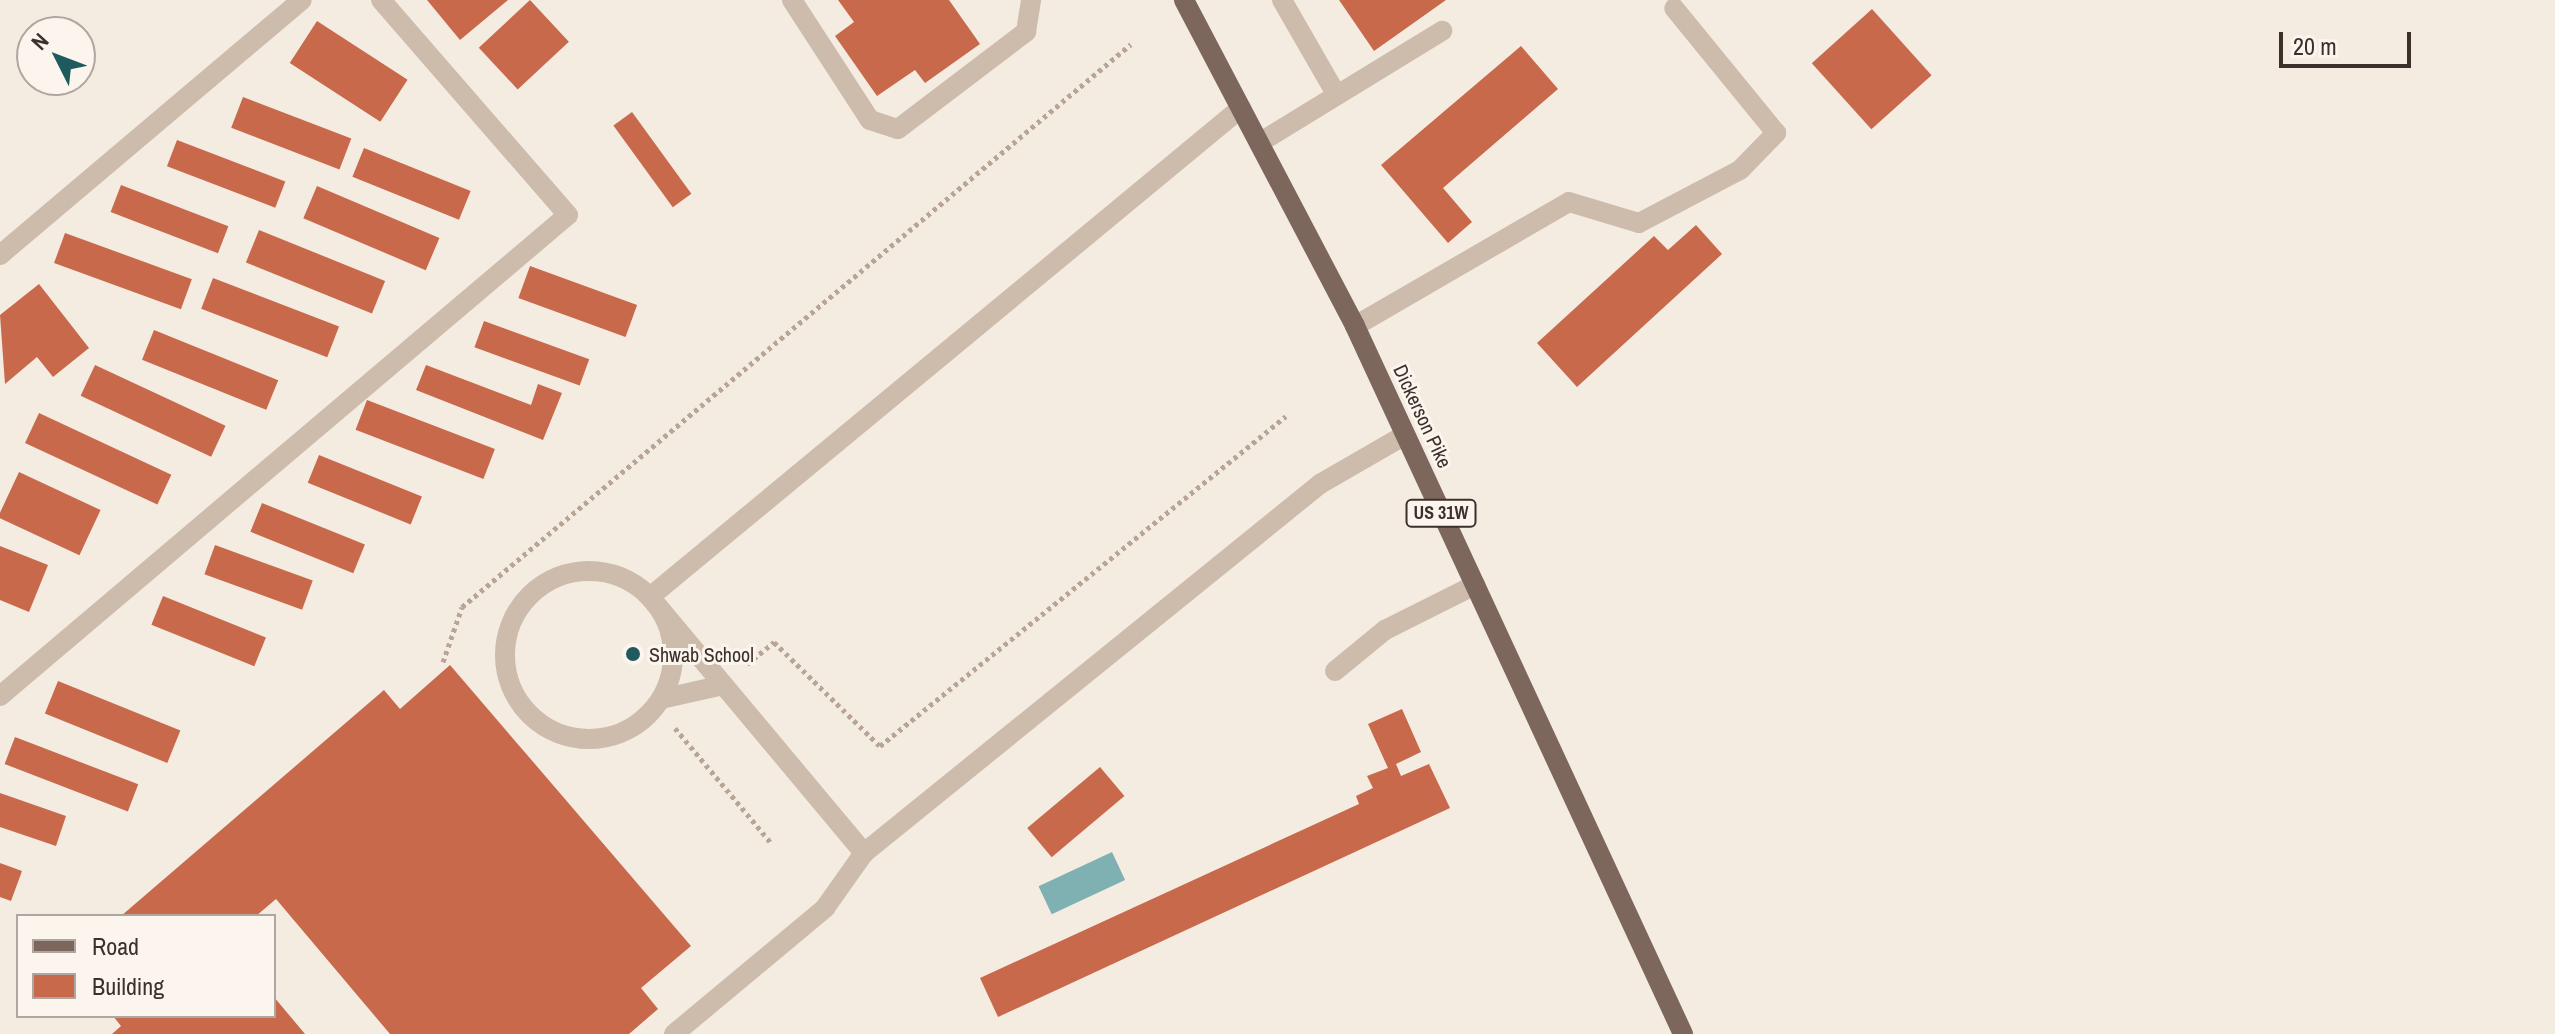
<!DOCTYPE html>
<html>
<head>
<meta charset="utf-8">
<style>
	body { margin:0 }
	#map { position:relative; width:2555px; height:1034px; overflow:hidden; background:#f4ebe1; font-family:"Archivo Narrow",sans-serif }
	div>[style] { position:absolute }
	.water>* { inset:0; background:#7fb0b2; transform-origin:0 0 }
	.building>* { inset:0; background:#c8694b; transform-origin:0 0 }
	.path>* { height:5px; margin-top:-2.5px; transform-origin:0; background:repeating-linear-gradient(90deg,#b9a596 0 4px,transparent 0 8px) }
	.lane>* { height:20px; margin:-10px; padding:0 10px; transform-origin:10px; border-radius:10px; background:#cdbbac }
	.lane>.ring { margin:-10px; padding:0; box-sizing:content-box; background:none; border:20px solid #cdbbac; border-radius:50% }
	.street>* { height:20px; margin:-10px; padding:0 10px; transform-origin:10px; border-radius:10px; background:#cdbbac }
	.primary>* { height:20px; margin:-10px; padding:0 10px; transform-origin:10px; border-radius:10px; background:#7d675c }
	.dots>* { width:22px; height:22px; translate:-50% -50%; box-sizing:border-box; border:4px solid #fbf5ee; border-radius:50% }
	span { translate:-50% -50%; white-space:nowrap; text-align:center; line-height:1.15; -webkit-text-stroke:6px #fbf5ee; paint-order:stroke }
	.shield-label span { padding:2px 6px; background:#fbf5ee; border:2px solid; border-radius:6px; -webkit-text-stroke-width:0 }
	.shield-label { font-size:18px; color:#3b302b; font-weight:700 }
	.street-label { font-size:20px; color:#3b302b }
	.poi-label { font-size:20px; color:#3b302b }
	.left { translate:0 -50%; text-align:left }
	.legend { position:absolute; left:16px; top:914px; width:260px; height:104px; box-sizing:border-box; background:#fbf5ee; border:2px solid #aea6a0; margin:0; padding:10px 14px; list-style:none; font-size:24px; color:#3b302b }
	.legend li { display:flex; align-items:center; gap:16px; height:40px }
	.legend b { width:40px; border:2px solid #aea6a0 }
	.north { position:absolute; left:16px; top:16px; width:80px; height:80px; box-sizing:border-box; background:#fbf5ee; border:2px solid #aea6a0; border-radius:50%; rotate:312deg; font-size:22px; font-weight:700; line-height:32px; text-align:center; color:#3b302b }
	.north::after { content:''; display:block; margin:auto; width:28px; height:36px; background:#1f5a5e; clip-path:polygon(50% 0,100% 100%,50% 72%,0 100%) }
	.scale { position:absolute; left:2279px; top:32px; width:132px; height:36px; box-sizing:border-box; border:4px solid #3b302b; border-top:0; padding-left:10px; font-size:24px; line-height:28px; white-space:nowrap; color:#3b302b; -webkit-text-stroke:6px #fbf5ee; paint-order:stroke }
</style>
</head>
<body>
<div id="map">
	<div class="water">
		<i style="left:1112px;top:852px;width:31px;height:81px;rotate:65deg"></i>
	</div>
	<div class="building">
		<i style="clip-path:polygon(427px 0,508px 0,460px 40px)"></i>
		<i style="left:530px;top:0;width:57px;height:70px;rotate:47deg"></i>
		<i style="clip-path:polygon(838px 0,949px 0,980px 44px,925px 83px,915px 70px,877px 96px,835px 36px,854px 22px)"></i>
		<i style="clip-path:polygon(1339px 0,1446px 0,1374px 51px)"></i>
		<i style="left:1872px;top:9px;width:89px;height:81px;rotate:48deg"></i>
		<i style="left:317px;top:21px;width:108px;height:50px;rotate:33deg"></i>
		<i style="clip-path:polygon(1521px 46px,1558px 89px,1443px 188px,1472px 222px,1448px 243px,1381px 165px)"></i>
		<i style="left:243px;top:97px;width:116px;height:33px;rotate:21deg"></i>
		<i style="left:632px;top:112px;width:101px;height:23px;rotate:54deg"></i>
		<i style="left:177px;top:140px;width:116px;height:28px;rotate:21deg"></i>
		<i style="left:364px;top:148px;width:115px;height:31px;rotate:22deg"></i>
		<i style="left:121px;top:185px;width:115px;height:29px;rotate:21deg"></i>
		<i style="left:317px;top:186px;width:133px;height:35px;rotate:23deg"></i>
		<i style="clip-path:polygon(1696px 225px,1722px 254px,1577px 387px,1537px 343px,1654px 236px,1668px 250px)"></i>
		<i style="left:259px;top:230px;width:136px;height:35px;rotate:22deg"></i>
		<i style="left:65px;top:233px;width:135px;height:32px;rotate:20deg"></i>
		<i style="left:530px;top:266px;width:114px;height:34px;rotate:20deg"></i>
		<i style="left:213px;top:278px;width:135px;height:33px;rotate:21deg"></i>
		<i style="clip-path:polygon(39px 284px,89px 348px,53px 377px,37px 357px,5px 384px,0 315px)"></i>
		<i style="left:484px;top:321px;width:112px;height:28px;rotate:20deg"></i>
		<i style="left:154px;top:330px;width:134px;height:32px;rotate:22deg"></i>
		<i style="left:95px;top:365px;width:144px;height:34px;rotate:25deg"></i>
		<i style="clip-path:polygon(426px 365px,531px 405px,538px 384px,562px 393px,543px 440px,416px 390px)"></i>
		<i style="left:367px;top:400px;width:137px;height:32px;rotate:21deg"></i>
		<i style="left:39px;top:413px;width:146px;height:33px;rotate:25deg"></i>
		<i style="left:319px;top:455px;width:111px;height:30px;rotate:22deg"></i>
		<i style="left:19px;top:472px;width:90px;height:50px;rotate:25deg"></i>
		<i style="left:262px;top:503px;width:111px;height:31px;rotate:22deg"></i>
		<i style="left:215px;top:545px;width:104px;height:31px;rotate:20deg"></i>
		<i style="clip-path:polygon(0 546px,48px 565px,29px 612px,0 600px)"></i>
		<i style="left:163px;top:596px;width:111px;height:31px;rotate:22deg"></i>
		<i style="clip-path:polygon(450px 665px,691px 946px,641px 988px,658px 1009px,629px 1034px,390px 1034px,276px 899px,256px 916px,121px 916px,384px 690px,400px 709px)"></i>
		<i style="left:58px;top:681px;width:132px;height:35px;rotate:22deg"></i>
		<i style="clip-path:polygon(1402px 709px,1421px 752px,1396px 764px,1401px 776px,1429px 764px,1450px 808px,998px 1017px,980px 978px,1359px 804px,1356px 796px,1373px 788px,1367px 776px,1388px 768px,1368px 724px)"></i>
		<i style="left:15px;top:737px;width:132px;height:29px;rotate:21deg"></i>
		<i style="left:1100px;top:767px;width:38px;height:95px;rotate:50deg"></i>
		<i style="clip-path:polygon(0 793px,66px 816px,56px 846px,0 827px)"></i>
		<i style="clip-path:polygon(0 863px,22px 871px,11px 901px,0 897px)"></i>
		<i style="clip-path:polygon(274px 997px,305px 1034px,112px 1034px,121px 1026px,113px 1016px,274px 1016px)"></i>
	</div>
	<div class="path">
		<i style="left:443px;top:662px;width:58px;rotate:-70.9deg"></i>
		<i style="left:462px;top:607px;width:874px;rotate:-40.08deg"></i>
		<i style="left:747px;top:664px;width:35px;rotate:-39deg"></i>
		<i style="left:774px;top:642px;width:148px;rotate:44.5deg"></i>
		<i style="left:880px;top:746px;width:523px;rotate:-39.1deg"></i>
		<i style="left:675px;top:728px;width:150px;rotate:50.1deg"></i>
	</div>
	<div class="lane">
		<i style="left:792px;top:0;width:143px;rotate:57deg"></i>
		<i style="left:870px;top:120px;width:29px;rotate:18deg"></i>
		<i style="left:898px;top:129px;width:161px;rotate:-37.2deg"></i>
		<i style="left:1026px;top:32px;width:32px;rotate:-81deg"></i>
		<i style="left:1282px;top:0;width:108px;rotate:60.1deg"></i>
		<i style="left:1241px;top:108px;width:767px;rotate:140.4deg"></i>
		<i style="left:650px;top:597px;width:334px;rotate:50.1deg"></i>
		<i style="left:864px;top:853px;width:587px;rotate:-38.98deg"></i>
		<i style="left:1320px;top:484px;width:98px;rotate:-30deg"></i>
		<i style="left:1259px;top:143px;width:215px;rotate:-31.5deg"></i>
		<i style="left:0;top:255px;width:395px;rotate:-40.2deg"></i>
		<i style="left:1355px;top:326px;width:247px;rotate:-30.1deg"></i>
		<i style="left:1569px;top:202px;width:73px;rotate:16.7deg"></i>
		<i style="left:1639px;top:223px;width:114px;rotate:-27.7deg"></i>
		<i style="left:1740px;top:170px;width:52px;rotate:-45.8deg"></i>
		<i style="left:1776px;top:133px;width:161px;rotate:-129.2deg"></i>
		<i class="ring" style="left:505px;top:571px;width:148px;height:148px"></i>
		<i style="left:1335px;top:671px;width:65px;rotate:-39.4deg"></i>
		<i style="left:1385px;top:630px;width:101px;rotate:-26.6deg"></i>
		<i style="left:0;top:696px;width:744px;rotate:-40.26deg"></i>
		<i style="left:661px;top:699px;width:64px;rotate:-12.7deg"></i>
		<i style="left:674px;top:1034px;width:197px;rotate:-39.8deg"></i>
		<i style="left:825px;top:908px;width:67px;rotate:-54.7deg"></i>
	</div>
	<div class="street">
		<i style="left:381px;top:0;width:285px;rotate:49deg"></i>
	</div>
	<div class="primary">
		<i style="left:1184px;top:0;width:368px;rotate:62.3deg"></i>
		<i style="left:1355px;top:326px;width:780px;rotate:65.14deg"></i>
	</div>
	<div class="dots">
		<i style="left:633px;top:654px;background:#1f5a5e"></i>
	</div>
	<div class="shield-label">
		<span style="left:1441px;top:513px">US 31W</span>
	</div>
	<div class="street-label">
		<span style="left:1423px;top:416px;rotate:65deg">Dickerson Pike</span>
	</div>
	<div class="poi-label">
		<span class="left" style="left:649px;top:654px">Shwab School</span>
	</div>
	<ul class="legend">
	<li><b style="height:10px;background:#7d675c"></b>Road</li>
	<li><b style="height:22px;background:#c8694b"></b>Building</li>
	</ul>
	<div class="north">N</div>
	<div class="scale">20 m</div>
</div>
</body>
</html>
